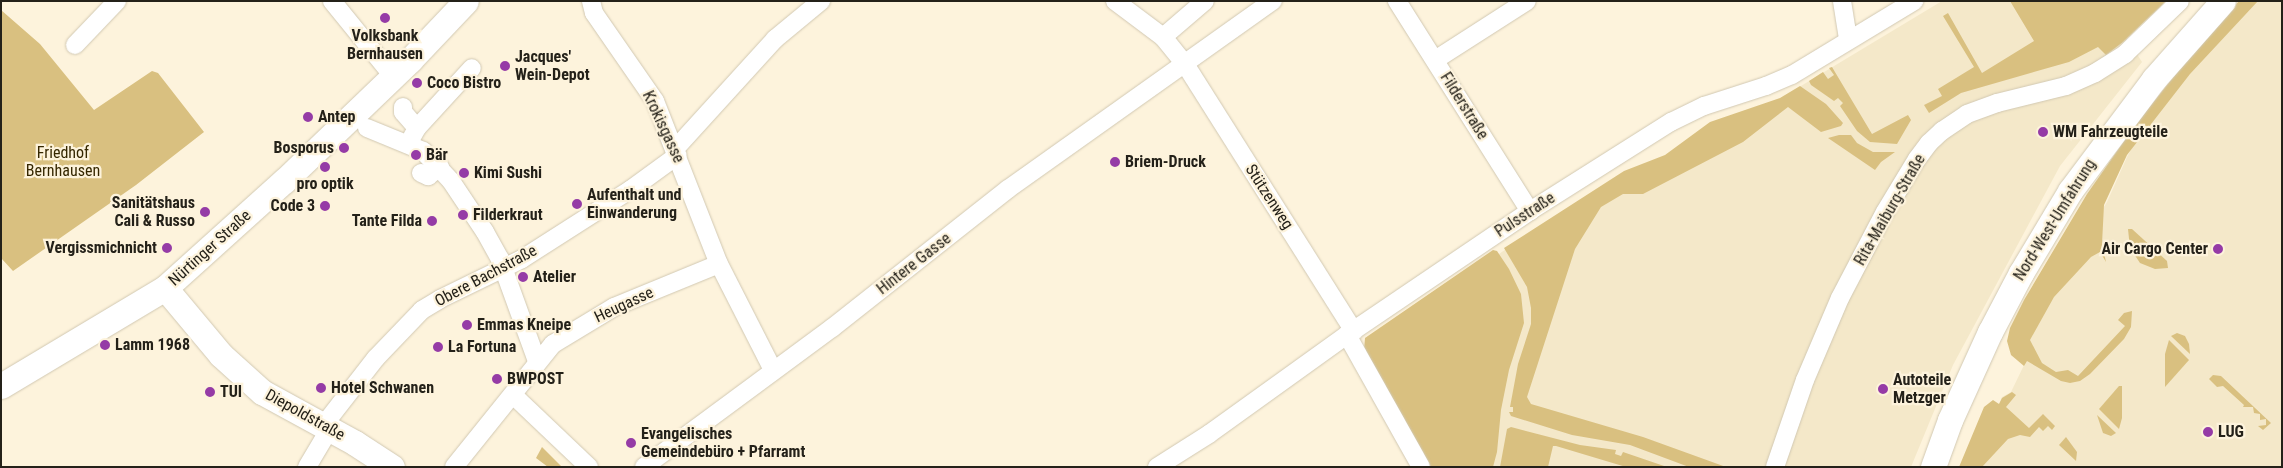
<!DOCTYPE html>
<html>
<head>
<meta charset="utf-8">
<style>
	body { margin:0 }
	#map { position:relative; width:2283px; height:468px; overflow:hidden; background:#fdf3dc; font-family:"Roboto Condensed",sans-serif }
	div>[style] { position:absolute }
	.built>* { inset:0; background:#f4e8c9 }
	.green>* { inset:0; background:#d9c080 }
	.roads { filter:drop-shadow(0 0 1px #d1c8b2) drop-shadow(0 0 1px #d1c8b2) }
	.street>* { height:18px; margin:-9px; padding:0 9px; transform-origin:9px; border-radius:9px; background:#fff }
	.secondary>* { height:25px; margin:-12.5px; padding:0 12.5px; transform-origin:12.5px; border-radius:12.5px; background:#fff }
	.dots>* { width:14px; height:14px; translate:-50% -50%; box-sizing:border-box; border:2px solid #fdf3dc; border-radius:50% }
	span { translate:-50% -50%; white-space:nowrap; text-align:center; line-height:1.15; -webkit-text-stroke:4.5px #fdf3dc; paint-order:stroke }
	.poi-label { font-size:16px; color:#242119; font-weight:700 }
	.left { translate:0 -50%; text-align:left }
	.right { translate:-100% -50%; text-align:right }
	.street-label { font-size:16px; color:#242119 }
	.park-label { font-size:16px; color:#352700 }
	.frame { position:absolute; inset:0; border:2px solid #242119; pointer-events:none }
</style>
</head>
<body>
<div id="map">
	<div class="built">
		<i style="clip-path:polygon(1942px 1px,2103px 1px,2142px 62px,2060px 166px,1953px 365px,1911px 467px,1441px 467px,1371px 341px,1546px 222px,1781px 98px)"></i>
		<i style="clip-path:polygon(2248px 1px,2282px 1px,2282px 467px,1973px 467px,2002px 397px,2011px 392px,2026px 361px,2023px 351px,2081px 243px,2107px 202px,2127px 157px,2145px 124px)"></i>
	</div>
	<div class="green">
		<i style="clip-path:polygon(2010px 1px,2166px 1px,2123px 42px,2106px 55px,2098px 47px,2069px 62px,1961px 93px,1929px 113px,1924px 105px,1942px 96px,1938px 89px,1974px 67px,1943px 16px,1948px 13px,1982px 73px,2034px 41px)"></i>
		<i style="clip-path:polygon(2239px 1px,2258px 1px,2190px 74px,2127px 155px,2104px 205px,2102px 244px,2106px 262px,2100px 252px,2091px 257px,2054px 297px,2030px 340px,2042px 363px,2056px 372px,2068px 370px,2078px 376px,2125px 326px,2118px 320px,2124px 313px,2132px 311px,2131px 327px,2124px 339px,2090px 374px,2080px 381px,2070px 383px,2061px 381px,2027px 361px,2024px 366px,2011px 355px,2007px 341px,2010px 328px,2024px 300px,2087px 194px,2136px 124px,2191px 55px)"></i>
		<i style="clip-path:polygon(1px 10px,40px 44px,94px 110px,152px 71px,158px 73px,204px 132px,136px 185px,13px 271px,1px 258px)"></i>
		<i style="clip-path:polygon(1832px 67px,1872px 134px,1908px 115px,1911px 120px,1897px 144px,1870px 142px,1857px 131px,1840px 106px,1843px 103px,1838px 98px,1834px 101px,1811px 85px,1809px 81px,1823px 72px,1828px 79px,1834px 75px,1829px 68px)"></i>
		<i style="clip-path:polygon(1800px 86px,1826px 104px,1843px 123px,1841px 126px,1821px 132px,1788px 107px,1743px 142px,1643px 194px,1623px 194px,1601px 207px,1575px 249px,1527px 397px,1531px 404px,1643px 437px,1726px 467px,1689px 467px,1630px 445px,1572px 435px,1511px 416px,1509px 412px,1513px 412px,1513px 407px,1510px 407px,1518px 364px,1531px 324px,1531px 308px,1527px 287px,1504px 248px,1624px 171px,1665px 155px,1710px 122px,1780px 98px)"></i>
		<i style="clip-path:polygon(1839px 135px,1851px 135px,1857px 143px,1873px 152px,1895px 152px,1881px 162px,1875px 170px,1828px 138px)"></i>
		<i style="clip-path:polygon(2128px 229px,2132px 229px,2167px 261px,2168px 268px,2155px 269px,2140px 263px,2130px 248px)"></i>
		<i style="clip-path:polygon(1493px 250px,1497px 251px,1509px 269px,1521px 294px,1524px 323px,1509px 370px,1501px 410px,1497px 452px,1493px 467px,1429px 467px,1364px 350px,1365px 338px)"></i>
		<i style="clip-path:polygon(2177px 333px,2185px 336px,2189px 344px,2190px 354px,2171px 336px)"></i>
		<i style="clip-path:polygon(2169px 340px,2189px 360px,2165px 387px,2165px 354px)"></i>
		<i style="clip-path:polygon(2213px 375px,2221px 376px,2271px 423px,2263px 430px,2258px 426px,2266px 425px,2266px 419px,2260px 420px,2260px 414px,2254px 413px,2253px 407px,2243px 407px,2244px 405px,2223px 386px,2217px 387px,2209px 379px)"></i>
		<i style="clip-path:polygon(2119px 386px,2122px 386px,2122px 418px,2119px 429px,2099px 409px)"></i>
		<i style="clip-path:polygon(2012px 392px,2016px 395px,2006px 407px,2029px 428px,2043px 414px,2055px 426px,2052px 430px,2048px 426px,2043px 431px,2039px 427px,2030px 437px,2020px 435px,2008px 439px,1982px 467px,1959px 467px,1984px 407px,1993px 400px,1999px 404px,2002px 398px)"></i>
		<i style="clip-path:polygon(2097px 415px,2116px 433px,2111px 436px,2103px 433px)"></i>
		<i style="clip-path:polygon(1511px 427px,1580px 445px,1616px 450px,1615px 454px,1621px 456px,1623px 452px,1667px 467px,1626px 467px,1556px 446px,1553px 446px,1548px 467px,1500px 467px,1507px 429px)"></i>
		<i style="clip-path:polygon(2066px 437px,2077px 452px,2076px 461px,2059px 445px)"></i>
		<i style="clip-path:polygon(542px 447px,562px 467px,548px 467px,536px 458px)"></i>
	</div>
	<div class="roads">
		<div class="street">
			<i style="left:332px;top:1px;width:97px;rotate:50.9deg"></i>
			<i style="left:591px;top:1px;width:12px;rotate:76deg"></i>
			<i style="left:594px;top:13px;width:107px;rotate:55.3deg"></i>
			<i style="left:655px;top:101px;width:175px;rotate:68.6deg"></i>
			<i style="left:719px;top:264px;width:119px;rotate:63deg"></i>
			<i style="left:1115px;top:1px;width:60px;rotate:36.9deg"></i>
			<i style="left:1163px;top:37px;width:35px;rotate:51deg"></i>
			<i style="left:1185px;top:64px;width:316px;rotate:57.7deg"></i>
			<i style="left:1397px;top:1px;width:249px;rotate:57.7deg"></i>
			<i style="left:1842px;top:1px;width:39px;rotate:81deg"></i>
			<i style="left:1163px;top:37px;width:55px;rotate:-40.6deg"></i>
			<i style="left:75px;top:45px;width:61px;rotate:-46.3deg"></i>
			<i style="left:1435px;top:60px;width:109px;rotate:-32.7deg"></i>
			<i style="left:403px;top:107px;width:5px;rotate:90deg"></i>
			<i style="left:403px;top:112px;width:21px;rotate:49deg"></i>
			<i style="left:417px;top:128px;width:10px;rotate:119deg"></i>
			<i style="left:367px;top:128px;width:61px;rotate:22.3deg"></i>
			<i style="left:423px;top:151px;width:41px;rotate:47deg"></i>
			<i style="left:451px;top:181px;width:61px;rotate:56.3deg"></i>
			<i style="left:485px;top:232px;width:31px;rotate:61deg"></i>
			<i style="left:500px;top:259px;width:109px;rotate:70.1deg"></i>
			<i style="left:417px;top:128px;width:81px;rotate:-47.5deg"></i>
			<i style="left:675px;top:149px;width:149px;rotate:-47.7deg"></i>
			<i style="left:775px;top:39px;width:60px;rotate:-39.6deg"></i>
			<i style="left:421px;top:173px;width:8px;rotate:23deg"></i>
			<i style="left:428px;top:176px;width:15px;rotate:-37deg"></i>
			<i style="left:1347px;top:335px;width:151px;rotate:60.7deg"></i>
			<i style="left:513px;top:395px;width:105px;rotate:43.5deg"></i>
			<i style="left:323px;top:426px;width:86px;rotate:-52.1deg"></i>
			<i style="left:376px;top:358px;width:66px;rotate:-46.2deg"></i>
			<i style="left:422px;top:310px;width:21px;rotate:-31deg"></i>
			<i style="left:440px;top:299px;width:91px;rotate:-26deg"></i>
			<i style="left:522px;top:259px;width:128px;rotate:-32.6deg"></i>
			<i style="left:630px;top:190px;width:59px;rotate:-36.1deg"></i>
			<i style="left:307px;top:467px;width:43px;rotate:-59.3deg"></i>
			<i style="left:454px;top:467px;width:158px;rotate:-51.2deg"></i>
			<i style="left:553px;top:344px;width:71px;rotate:-31.2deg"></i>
			<i style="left:614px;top:307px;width:113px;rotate:-22.3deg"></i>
			<i style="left:644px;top:467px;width:234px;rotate:-36.5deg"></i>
			<i style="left:832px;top:328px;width:224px;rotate:-38.3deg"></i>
			<i style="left:1008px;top:189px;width:325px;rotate:-35.4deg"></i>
			<i style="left:1157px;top:467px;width:62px;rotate:-32.4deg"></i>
			<i style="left:1209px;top:434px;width:170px;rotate:-35.7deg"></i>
			<i style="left:1347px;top:335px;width:221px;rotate:-34.1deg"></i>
			<i style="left:1530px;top:211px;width:167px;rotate:-32.3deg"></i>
			<i style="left:1671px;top:122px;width:37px;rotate:-26deg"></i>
			<i style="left:1704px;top:106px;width:65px;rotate:-17.9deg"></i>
			<i style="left:1766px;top:86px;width:28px;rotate:-23deg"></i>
			<i style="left:1792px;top:75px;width:143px;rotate:-31.2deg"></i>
			<i style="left:1775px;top:467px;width:92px;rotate:-71deg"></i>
			<i style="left:1805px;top:380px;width:89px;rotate:-66.9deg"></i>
			<i style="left:1840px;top:298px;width:97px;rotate:-62.4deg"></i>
			<i style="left:1885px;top:212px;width:62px;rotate:-58.9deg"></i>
			<i style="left:1917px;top:159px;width:20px;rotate:-53deg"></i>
			<i style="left:1929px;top:143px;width:18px;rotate:-43deg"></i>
			<i style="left:1942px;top:131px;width:30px;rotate:-34deg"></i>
			<i style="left:1967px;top:114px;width:32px;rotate:-20deg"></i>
			<i style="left:1997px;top:103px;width:71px;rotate:-13.8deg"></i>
			<i style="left:2066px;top:86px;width:32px;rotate:-24deg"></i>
			<i style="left:2095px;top:73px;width:36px;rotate:-32deg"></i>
			<i style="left:2125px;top:54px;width:76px;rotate:-43.9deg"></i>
		</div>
		<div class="secondary">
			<i style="left:165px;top:288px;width:87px;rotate:50.1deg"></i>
			<i style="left:221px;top:355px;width:55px;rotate:42.1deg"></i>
			<i style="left:262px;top:392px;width:106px;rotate:28.7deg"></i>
			<i style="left:355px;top:443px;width:44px;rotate:33deg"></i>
			<i style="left:1px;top:386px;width:191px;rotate:-30.9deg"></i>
			<i style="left:165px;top:288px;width:160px;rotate:-42deg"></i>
			<i style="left:284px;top:181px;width:175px;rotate:-43.8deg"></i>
			<i style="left:410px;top:60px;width:81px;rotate:-46.5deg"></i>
			<i style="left:1933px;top:467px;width:50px;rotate:-70.1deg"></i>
			<i style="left:1950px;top:420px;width:97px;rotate:-65.6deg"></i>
			<i style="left:1990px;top:332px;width:67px;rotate:-62.3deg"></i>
			<i style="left:2021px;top:273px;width:96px;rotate:-59.1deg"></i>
			<i style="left:2070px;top:191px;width:140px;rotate:-53.1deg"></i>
			<i style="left:2154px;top:79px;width:104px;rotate:-48.5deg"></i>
		</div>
	</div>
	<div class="dots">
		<i style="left:385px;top:18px;background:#953ba6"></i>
		<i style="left:505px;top:66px;background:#953ba6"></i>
		<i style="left:417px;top:83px;background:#953ba6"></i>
		<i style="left:308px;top:117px;background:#953ba6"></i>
		<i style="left:2043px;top:132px;background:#953ba6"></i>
		<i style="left:344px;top:148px;background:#953ba6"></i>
		<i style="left:416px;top:155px;background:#953ba6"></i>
		<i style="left:1115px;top:162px;background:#953ba6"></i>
		<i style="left:325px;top:167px;background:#953ba6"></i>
		<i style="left:464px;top:173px;background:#953ba6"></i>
		<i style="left:577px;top:204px;background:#953ba6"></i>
		<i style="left:325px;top:206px;background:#953ba6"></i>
		<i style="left:205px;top:212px;background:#953ba6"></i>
		<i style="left:463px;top:215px;background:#953ba6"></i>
		<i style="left:432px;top:221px;background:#953ba6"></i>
		<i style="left:167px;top:248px;background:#953ba6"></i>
		<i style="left:2218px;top:249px;background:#953ba6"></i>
		<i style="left:523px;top:277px;background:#953ba6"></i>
		<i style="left:467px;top:325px;background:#953ba6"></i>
		<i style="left:105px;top:345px;background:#953ba6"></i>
		<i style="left:438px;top:347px;background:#953ba6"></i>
		<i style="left:497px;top:379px;background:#953ba6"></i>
		<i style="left:321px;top:388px;background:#953ba6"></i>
		<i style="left:1883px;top:389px;background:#953ba6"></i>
		<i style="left:210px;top:392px;background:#953ba6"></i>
		<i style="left:2208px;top:432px;background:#953ba6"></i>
		<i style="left:631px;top:443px;background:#953ba6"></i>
	</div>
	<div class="poi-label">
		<span style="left:385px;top:45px">Volksbank<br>Bernhausen</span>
		<span class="left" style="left:515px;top:66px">Jacques'<br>Wein-Depot</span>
		<span class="left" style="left:427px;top:83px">Coco Bistro</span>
		<span class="left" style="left:318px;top:117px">Antep</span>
		<span class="left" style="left:2053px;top:132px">WM Fahrzeugteile</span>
		<span class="right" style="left:334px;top:148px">Bosporus</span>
		<span class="left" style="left:426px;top:155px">Bär</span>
		<span class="left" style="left:1125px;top:162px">Briem-Druck</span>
		<span class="left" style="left:474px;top:173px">Kimi Sushi</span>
		<span style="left:325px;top:184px">pro optik</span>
		<span class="left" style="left:587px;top:204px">Aufenthalt und<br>Einwanderung</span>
		<span class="right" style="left:195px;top:212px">Sanitätshaus<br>Cali &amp; Russo</span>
		<span class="right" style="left:315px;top:206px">Code 3</span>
		<span class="left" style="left:473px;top:215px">Filderkraut</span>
		<span class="right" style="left:422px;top:221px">Tante Filda</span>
		<span class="right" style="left:157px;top:248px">Vergissmichnicht</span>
		<span class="right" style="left:2208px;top:249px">Air Cargo Center</span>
		<span class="left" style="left:533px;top:277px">Atelier</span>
		<span class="left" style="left:477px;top:325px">Emmas Kneipe</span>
		<span class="left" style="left:115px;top:345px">Lamm 1968</span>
		<span class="left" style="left:448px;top:347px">La Fortuna</span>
		<span class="left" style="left:507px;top:379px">BWPOST</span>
		<span class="left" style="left:1893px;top:389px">Autoteile<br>Metzger</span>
		<span class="left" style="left:331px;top:388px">Hotel Schwanen</span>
		<span class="left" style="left:220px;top:392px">TUI</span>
		<span class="left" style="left:2218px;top:432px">LUG</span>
		<span class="left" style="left:641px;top:443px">Evangelisches<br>Gemeindebüro + Pfarramt</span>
	</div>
	<div class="street-label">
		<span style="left:1464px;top:106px;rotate:58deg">Filderstraße</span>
		<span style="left:663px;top:127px;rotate:65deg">Krokisgasse</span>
		<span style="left:1269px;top:197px;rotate:57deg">Stützenweg</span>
		<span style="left:1890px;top:210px;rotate:-60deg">Rita-Maiburg-Straße</span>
		<span style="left:1525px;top:215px;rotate:-33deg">Pulsstraße</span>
		<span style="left:2055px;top:220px;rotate:-58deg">Nord-West-Umfahrung</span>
		<span style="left:210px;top:248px;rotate:-42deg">Nürtinger Straße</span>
		<span style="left:914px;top:264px;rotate:-38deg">Hintere Gasse</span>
		<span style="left:486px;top:276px;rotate:-28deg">Obere Bachstraße</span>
		<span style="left:624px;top:305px;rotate:-25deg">Heugasse</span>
		<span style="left:305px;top:415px;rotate:29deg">Diepoldstraße</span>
	</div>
	<div class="park-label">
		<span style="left:63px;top:162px">Friedhof<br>Bernhausen</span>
	</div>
	<div class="frame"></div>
</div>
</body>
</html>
